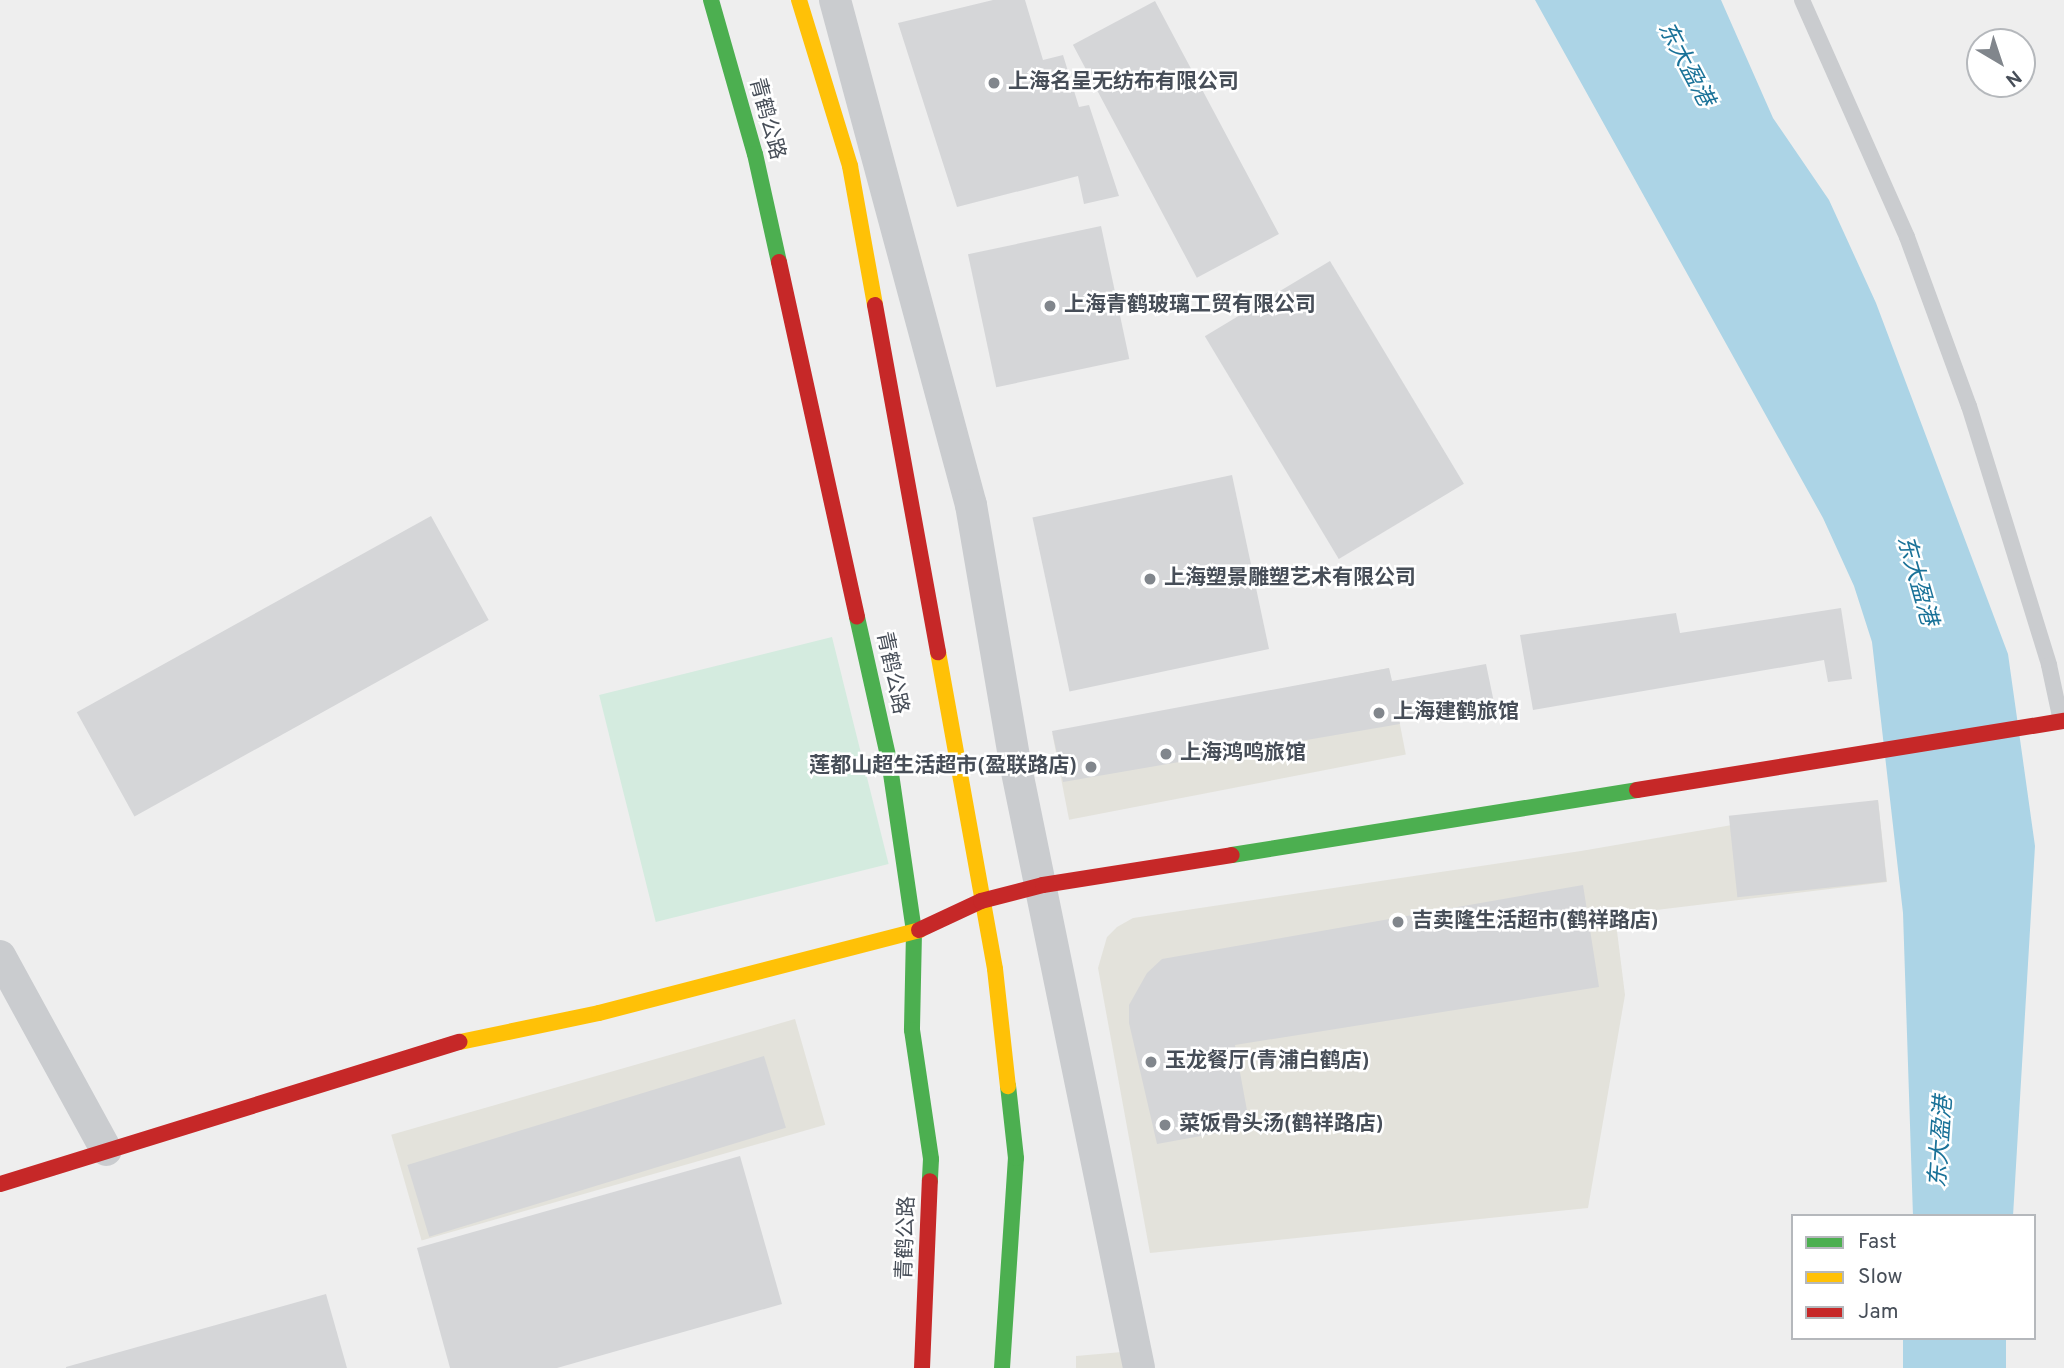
<!DOCTYPE html>
<html>
<head>
<meta charset="utf-8">
<style>
	body { margin:0 }
	#map { position:relative; width:2064px; height:1368px; overflow:hidden; background:#eee; font-family:Overpass,"Noto Sans SC",sans-serif }
	div>[style] { position:absolute }
	.commercial>* { inset:0; background:#e3e2db; transform-origin:0 0 }
	.green>* { inset:0; background:#d4ebdf; transform-origin:0 0 }
	.water>* { inset:0; background:#acd4e6; transform-origin:0 0 }
	.building>* { inset:0; background:#d5d6d8; transform-origin:0 0 }
	.lane>* { height:16px; margin:-8px; padding:0 8px; transform-origin:8px; border-radius:8px; background:#cacccf }
	.street>* { height:32px; margin:-16px; padding:0 16px; transform-origin:16px; border-radius:16px; background:#cacccf }
	.fast>* { height:16px; margin:-8px; padding:0 8px; transform-origin:8px; border-radius:8px; background:#4caf50 }
	.slow>* { height:16px; margin:-8px; padding:0 8px; transform-origin:8px; border-radius:8px; background:#ffc107 }
	.jam>* { height:16px; margin:-8px; padding:0 8px; transform-origin:8px; border-radius:8px; background:#c62828 }
	.jam-bridge>* { height:16px; margin:-8px; padding:0 8px; transform-origin:8px; border-radius:8px; background:#c62828 }
	.dots>* { width:19px; height:19px; translate:-50% -50%; box-sizing:border-box; border:4px solid #fff; border-radius:50% }
	span { translate:-50% -50%; white-space:nowrap; text-align:center; line-height:1.15; -webkit-text-stroke:5px #fff; paint-order:stroke }
	.poi-label { font-size:21px; color:#474e58; font-weight:700 }
	.left { translate:0 -50%; text-align:left }
	.right { translate:-100% -50%; text-align:right }
	.street-label { font-size:21px; color:#474e58 }
	.water-label { font-size:23px; color:#1a7298; font-style:italic }
	.legend { position:absolute; left:1791px; top:1214px; width:245px; height:126px; box-sizing:border-box; background:#fff; border:2px solid #b5b8bc; margin:0; padding:9px 12px; list-style:none; font-size:21px; color:#474e58 }
	.legend li { display:flex; align-items:center; gap:14px; height:35px }
	.legend b { width:35px; border:2px solid #b5b8bc }
	.north { position:absolute; left:1966px; top:28px; width:70px; height:70px; box-sizing:border-box; background:#fff; border:2px solid #b5b8bc; border-radius:50%; rotate:141deg; font-size:19px; font-weight:700; line-height:28px; text-align:center; color:#474e58 }
	.north::after { content:''; display:block; margin:auto; width:24px; height:32px; background:#81868c; clip-path:polygon(50% 0,100% 100%,50% 72%,0 100%) }
</style>
</head>
<body>
<div id="map">
	<div class="commercial">
		<i style="left:1389px;top:668px;width:88px;height:343px;rotate:79deg"></i>
		<i style="clip-path:polygon(1878px 800px,1887px 882px,1615px 915px,1625px 995px,1588px 1208px,1150px 1253px,1098px 968px,1107px 937px,1117px 927px,1133px 918px,1581px 851px)"></i>
		<i style="left:795px;top:1019px;width:110px;height:420px;rotate:74deg"></i>
		<i style="clip-path:polygon(1122px 1352px,1125px 1368px,1076px 1368px,1076px 1356px)"></i>
	</div>
	<div class="green">
		<i style="left:832px;top:637px;width:234px;height:240px;rotate:76deg"></i>
	</div>
	<div class="water">
		<i style="clip-path:polygon(1535px 0,1721px 0,1773px 118px,1829px 200px,1876px 303px,2008px 654px,2035px 846px,2013px 1216px,1913px 1216px,1903px 913px,1872px 642px,1854px 586px,1823px 518px)"></i>
		<i style="left:1903px;top:1338px;width:103px;height:30px"></i>
	</div>
	<div class="building">
		<i style="clip-path:polygon(993px 0,1025px 0,1043px 60px,1063px 55px,1079px 107px,1089px 105px,1119px 196px,1084px 204px,1078px 176px,957px 207px,898px 23px)"></i>
		<i style="left:1155px;top:1px;width:264px;height:93px;rotate:62deg"></i>
		<i style="left:1101px;top:226px;width:136px;height:136px;rotate:78deg"></i>
		<i style="left:1330px;top:261px;width:260px;height:146px;rotate:59deg"></i>
		<i style="left:1232px;top:475px;width:178px;height:204px;rotate:78deg"></i>
		<i style="left:431px;top:516px;width:119px;height:405px;rotate:61deg"></i>
		<i style="clip-path:polygon(1841px 608px,1852px 679px,1828px 682px,1824px 660px,1533px 710px,1520px 635px,1676px 613px,1680px 633px)"></i>
		<i style="clip-path:polygon(1486px 664px,1497px 717px,1470px 722px,1467px 709px,1399px 719px,1400px 724px,1063px 782px,1052px 731px,1389px 668px,1392px 681px)"></i>
		<i style="left:1878px;top:800px;width:82px;height:150px;rotate:84deg"></i>
		<i style="clip-path:polygon(1583px 885px,1599px 987px,1235px 1045px,1250px 1127px,1157px 1144px,1129px 1023px,1129px 1005px,1147px 973px,1162px 959px)"></i>
		<i style="left:764px;top:1056px;width:75px;height:373px;rotate:73deg"></i>
		<i style="clip-path:polygon(740px 1156px,782px 1304px,557px 1368px,450px 1368px,417px 1248px)"></i>
		<i style="clip-path:polygon(326px 1294px,347px 1368px,66px 1368px,66px 1367px)"></i>
	</div>
	<div class="lane">
		<i style="left:1802px;top:0;width:259px;rotate:66.1deg"></i>
		<i style="left:1907px;top:237px;width:180px;rotate:69.9deg"></i>
		<i style="left:1969px;top:406px;width:271px;rotate:72.8deg"></i>
		<i style="left:2049px;top:665px;width:57px;rotate:77.9deg"></i>
	</div>
	<div class="street">
		<i style="left:835px;top:0;width:523px;rotate:74.93deg"></i>
		<i style="left:971px;top:505px;width:266px;rotate:80.3deg"></i>
		<i style="left:1016px;top:767px;width:613px;rotate:78.43deg"></i>
		<i style="left:0;top:956px;width:221px;rotate:61.3deg"></i>
	</div>
	<div class="fast">
		<i style="left:711px;top:0;width:160px;rotate:74.1deg"></i>
		<i style="left:755px;top:154px;width:111px;rotate:77.5deg"></i>
		<i style="left:857px;top:617px;width:147px;rotate:77.4deg"></i>
		<i style="left:889px;top:760px;width:174px;rotate:81.7deg"></i>
		<i style="left:914px;top:932px;width:98px;rotate:91.2deg"></i>
		<i style="left:912px;top:1030px;width:130px;rotate:81.6deg"></i>
		<i style="left:931px;top:1159px;width:22px;rotate:93deg"></i>
		<i style="left:1232px;top:855px;width:410px;rotate:-9.1deg"></i>
		<i style="left:1002px;top:1368px;width:210px;rotate:-86.2deg"></i>
		<i style="left:1016px;top:1158px;width:72px;rotate:-96.3deg"></i>
	</div>
	<div class="slow">
		<i style="left:799px;top:0;width:174px;rotate:72.9deg"></i>
		<i style="left:850px;top:166px;width:141px;rotate:79.8deg"></i>
		<i style="left:938px;top:652px;width:322px;rotate:79.8deg"></i>
		<i style="left:995px;top:969px;width:118px;rotate:83.7deg"></i>
		<i style="left:460px;top:1042px;width:142px;rotate:-11.8deg"></i>
		<i style="left:599px;top:1013px;width:331px;rotate:-14.5deg"></i>
	</div>
	<div class="jam">
		<i style="left:779px;top:262px;width:363px;rotate:77.6deg"></i>
		<i style="left:875px;top:305px;width:353px;rotate:79.7deg"></i>
		<i style="left:919px;top:930px;width:68px;rotate:-25.1deg"></i>
		<i style="left:981px;top:901px;width:64px;rotate:-14.5deg"></i>
		<i style="left:1043px;top:885px;width:191px;rotate:-9deg"></i>
		<i style="left:0;top:1184px;width:481px;rotate:-17.2deg"></i>
		<i style="left:922px;top:1368px;width:187px;rotate:-87.6deg"></i>
	</div>
	<div class="jam-bridge">
		<i style="left:1637px;top:790px;width:433px;rotate:-9.2deg"></i>
	</div>
	<div class="dots">
		<i style="left:994px;top:83px;background:#81868c"></i>
		<i style="left:1050px;top:306px;background:#81868c"></i>
		<i style="left:1150px;top:579px;background:#81868c"></i>
		<i style="left:1379px;top:713px;background:#81868c"></i>
		<i style="left:1166px;top:754px;background:#81868c"></i>
		<i style="left:1091px;top:767px;background:#81868c"></i>
		<i style="left:1398px;top:922px;background:#81868c"></i>
		<i style="left:1151px;top:1062px;background:#81868c"></i>
		<i style="left:1165px;top:1125px;background:#81868c"></i>
	</div>
	<div class="poi-label">
		<span class="left" style="left:1008px;top:83px">上海名呈无纺布有限公司</span>
		<span class="left" style="left:1064px;top:306px">上海青鹤玻璃工贸有限公司</span>
		<span class="left" style="left:1164px;top:579px">上海塑景雕塑艺术有限公司</span>
		<span class="left" style="left:1393px;top:713px">上海建鹤旅馆</span>
		<span class="left" style="left:1180px;top:754px">上海鸿鸣旅馆</span>
		<span class="right" style="left:1077px;top:767px">莲都山超生活超市(盈联路店)</span>
		<span class="left" style="left:1412px;top:922px">吉卖隆生活超市(鹤祥路店)</span>
		<span class="left" style="left:1165px;top:1062px">玉龙餐厅(青浦白鹤店)</span>
		<span class="left" style="left:1179px;top:1125px">菜饭骨头汤(鹤祥路店)</span>
	</div>
	<div class="street-label">
		<span style="left:766px;top:119px;rotate:75deg">青鹤公路</span>
		<span style="left:891px;top:673px;rotate:78deg">青鹤公路</span>
		<span style="left:907px;top:1238px;rotate:-88deg">青鹤公路</span>
	</div>
	<div class="water-label">
		<span style="left:1684px;top:65px;rotate:62deg">东大盈港</span>
		<span style="left:1915px;top:581px;rotate:74deg">东大盈港</span>
		<span style="left:1943px;top:1142px;rotate:-86deg">东大盈港</span>
	</div>
	<ul class="legend">
	<li><b style="height:9px;background:#4caf50"></b>Fast</li>
	<li><b style="height:9px;background:#ffc107"></b>Slow</li>
	<li><b style="height:9px;background:#c62828"></b>Jam</li>
	</ul>
	<div class="north">N</div>
</div>
</body>
</html>
